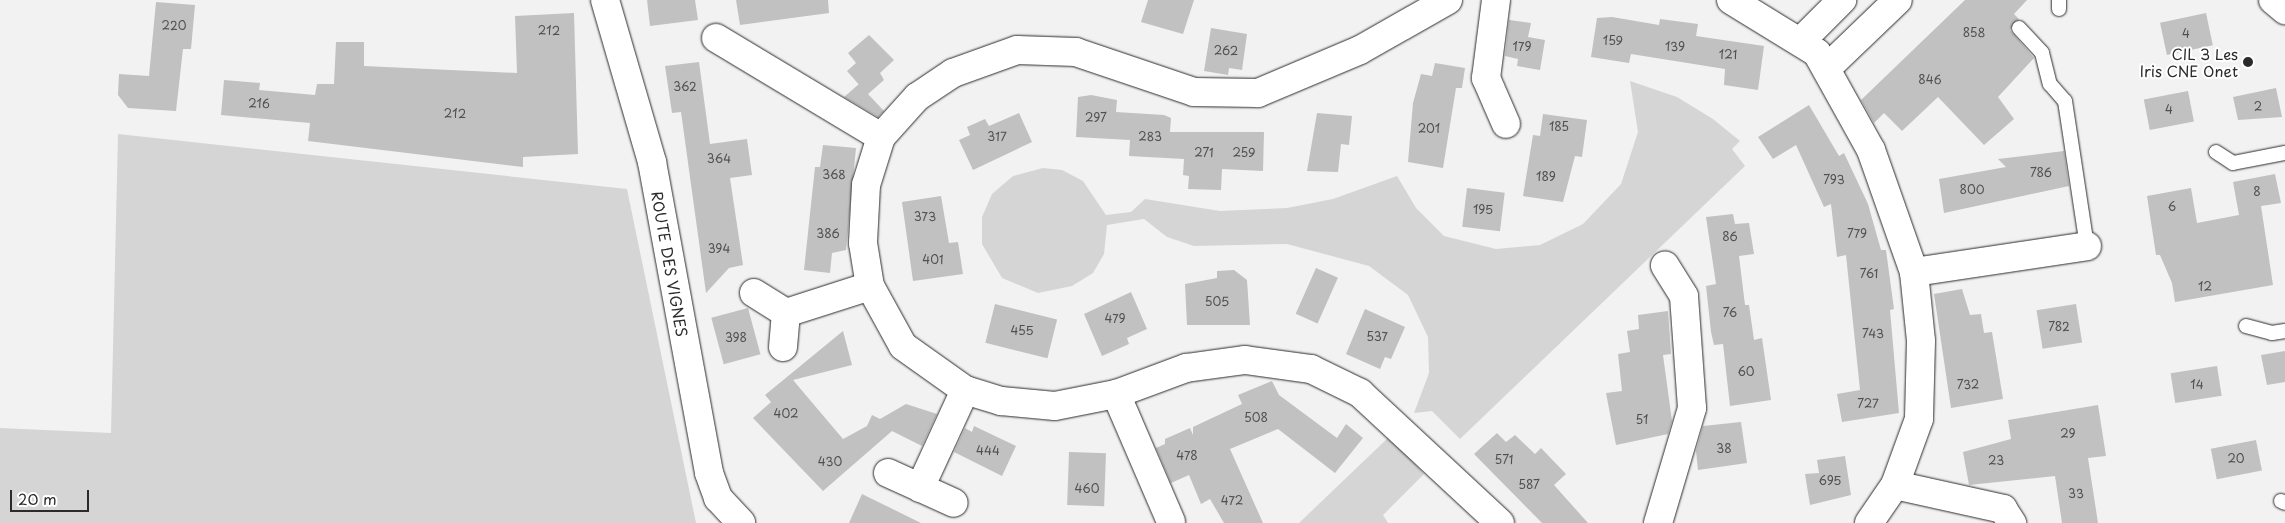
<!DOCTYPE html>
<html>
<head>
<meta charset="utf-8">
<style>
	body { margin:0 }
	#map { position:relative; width:2285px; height:523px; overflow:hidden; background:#f2f2f2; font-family:"Playpen Sans",sans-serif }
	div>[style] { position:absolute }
	.green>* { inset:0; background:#d5d5d5 }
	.building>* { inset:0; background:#c1c1c1; transform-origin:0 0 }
	.roads { filter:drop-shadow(0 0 1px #2b2b2b) drop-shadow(0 0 1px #2b2b2b) }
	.lane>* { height:14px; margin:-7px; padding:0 7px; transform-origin:7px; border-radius:7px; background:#fff }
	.street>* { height:28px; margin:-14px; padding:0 14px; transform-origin:14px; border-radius:14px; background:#fff }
	.dots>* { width:14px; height:14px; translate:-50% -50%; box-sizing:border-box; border:2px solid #fff; border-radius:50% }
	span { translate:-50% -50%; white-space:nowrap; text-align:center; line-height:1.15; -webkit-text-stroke:4px #fff; paint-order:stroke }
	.number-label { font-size:12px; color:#505050 }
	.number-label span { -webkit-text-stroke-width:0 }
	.poi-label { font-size:15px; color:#2b2b2b }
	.right { translate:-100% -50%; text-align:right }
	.street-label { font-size:15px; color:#2b2b2b }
	.scale { position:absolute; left:10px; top:490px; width:79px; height:22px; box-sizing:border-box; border:2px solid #2b2b2b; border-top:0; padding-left:6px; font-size:15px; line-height:18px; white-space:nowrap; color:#2b2b2b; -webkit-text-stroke:4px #fff; paint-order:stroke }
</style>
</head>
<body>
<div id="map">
	<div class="green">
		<i style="clip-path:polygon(1630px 81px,1677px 97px,1713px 119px,1740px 141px,1732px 149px,1745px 166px,1460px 439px,1432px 411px,1414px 413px,1429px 373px,1428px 337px,1408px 295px,1369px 266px,1287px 244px,1194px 246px,1167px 237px,1144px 219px,1107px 225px,1104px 254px,1093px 273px,1072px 286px,1038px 293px,1002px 278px,982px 244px,982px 217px,992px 194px,1013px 176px,1043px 168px,1062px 170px,1083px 181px,1106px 215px,1131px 212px,1145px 199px,1220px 211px,1287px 208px,1333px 199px,1397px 176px,1416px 208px,1444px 236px,1496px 249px,1540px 245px,1583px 224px,1621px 184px,1638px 132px)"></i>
		<i style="clip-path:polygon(118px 134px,627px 189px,696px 523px,0 523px,0 428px,111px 433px)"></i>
		<i style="clip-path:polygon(1390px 436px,1424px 474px,1383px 515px,1388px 523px,1299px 523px)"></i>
	</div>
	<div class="building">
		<i style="clip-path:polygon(647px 0,695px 0,698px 20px,650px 26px)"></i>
		<i style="clip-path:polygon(736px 0,828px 0,829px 13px,740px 25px)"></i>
		<i style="clip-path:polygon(1148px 0,1194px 0,1183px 34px,1141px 22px)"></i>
		<i style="clip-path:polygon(1965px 0,2027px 0,2014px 14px,2019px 19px,2010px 30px,2034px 58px,1998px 97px,2014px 119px,1984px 145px,1938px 97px,1902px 131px,1884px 113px,1874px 123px,1861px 100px)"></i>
		<i style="clip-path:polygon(156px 2px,195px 5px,191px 49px,183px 49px,176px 111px,128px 108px,118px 95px,119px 74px,149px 76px)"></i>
		<i style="clip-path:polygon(574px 13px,578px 154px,523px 157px,523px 167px,308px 141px,310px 123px,221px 115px,224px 80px,260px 83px,259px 90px,315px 95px,317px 84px,334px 84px,336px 42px,364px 42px,364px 66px,517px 73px,515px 16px)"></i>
		<i style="left:2206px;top:13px;width:33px;height:47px;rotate:78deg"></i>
		<i style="clip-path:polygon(1612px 17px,1659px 25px,1660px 19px,1698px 24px,1696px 36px,1764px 46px,1758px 90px,1724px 85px,1725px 69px,1631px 54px,1629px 63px,1591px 57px,1597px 18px)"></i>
		<i style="clip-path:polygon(1509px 20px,1531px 23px,1528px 37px,1545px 40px,1540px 70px,1517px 66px,1518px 59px,1505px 56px)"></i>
		<i style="clip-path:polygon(1211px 28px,1247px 34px,1242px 70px,1229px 68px,1228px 75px,1204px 71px)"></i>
		<i style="clip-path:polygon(869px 35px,894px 60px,880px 73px,884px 80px,868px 94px,884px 111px,878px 117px,844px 97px,859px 84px,861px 87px,847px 71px,856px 63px,848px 53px)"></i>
		<i style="clip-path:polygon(699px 62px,710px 144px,747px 139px,752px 175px,730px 178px,743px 265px,729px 268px,706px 293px,681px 112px,672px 113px,665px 66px)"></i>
		<i style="clip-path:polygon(1435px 63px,1465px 68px,1462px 88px,1456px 88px,1443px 168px,1408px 162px,1413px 103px,1421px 74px,1432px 76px)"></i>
		<i style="clip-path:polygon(2276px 88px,2282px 117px,2238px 120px,2233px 97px)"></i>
		<i style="left:2188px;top:91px;width:31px;height:45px;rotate:79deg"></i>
		<i style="clip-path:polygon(1091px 95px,1117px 100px,1116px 112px,1164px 115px,1171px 118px,1170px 132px,1264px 132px,1263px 171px,1222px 169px,1221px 190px,1188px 189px,1189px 176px,1183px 175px,1184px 159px,1129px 156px,1130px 140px,1076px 137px,1078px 97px)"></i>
		<i style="clip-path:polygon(1809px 105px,1839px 156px,1844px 153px,1868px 204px,1881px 250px,1886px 250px,1894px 309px,1890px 310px,1899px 413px,1842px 422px,1837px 394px,1860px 390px,1846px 255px,1837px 257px,1831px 204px,1824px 207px,1796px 145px,1773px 159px,1758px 137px)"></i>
		<i style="clip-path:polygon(1019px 113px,1032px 142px,973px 170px,959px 140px,970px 135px,967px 127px,985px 119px,989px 126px)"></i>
		<i style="clip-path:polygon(1317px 113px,1352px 116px,1349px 145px,1341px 144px,1338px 172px,1307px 171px)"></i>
		<i style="clip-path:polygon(1543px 114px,1587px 120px,1582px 157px,1575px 156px,1563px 202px,1523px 196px,1533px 135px,1540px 136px)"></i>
		<i style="clip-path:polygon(823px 145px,856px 148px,846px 250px,832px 253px,830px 273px,804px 270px,815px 167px,820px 167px)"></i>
		<i style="clip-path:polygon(2064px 151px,2069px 186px,1944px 213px,1939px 179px,2006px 167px,1998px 159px)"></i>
		<i style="clip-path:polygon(2275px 174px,2281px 203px,2261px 206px,2273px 285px,2175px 302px,2172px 283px,2160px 255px,2156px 255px,2147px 196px,2191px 188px,2197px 223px,2239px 215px,2233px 182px)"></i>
		<i style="left:1467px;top:188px;width:38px;height:39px;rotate:7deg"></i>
		<i style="clip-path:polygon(941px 196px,949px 243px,958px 242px,963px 274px,913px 281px,902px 202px)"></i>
		<i style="clip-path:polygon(1733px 214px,1735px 224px,1749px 223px,1754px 254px,1739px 256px,1745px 305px,1749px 305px,1754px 340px,1762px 338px,1771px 400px,1730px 406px,1723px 344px,1714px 345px,1711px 332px,1706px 286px,1716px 284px,1706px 217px)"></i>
		<i style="left:1316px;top:268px;width:24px;height:50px;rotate:24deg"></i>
		<i style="clip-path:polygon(1234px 270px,1247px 280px,1250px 325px,1187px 325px,1185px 284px,1217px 278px,1217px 271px)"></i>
		<i style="clip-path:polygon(1962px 289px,1970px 315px,1981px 314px,1984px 333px,1992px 332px,2003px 399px,1951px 408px,1934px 294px)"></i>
		<i style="clip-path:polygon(1131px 292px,1147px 329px,1127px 338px,1129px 344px,1102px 356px,1084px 314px)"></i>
		<i style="left:995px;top:304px;width:64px;height:40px;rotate:14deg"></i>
		<i style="left:2076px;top:304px;width:39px;height:40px;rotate:81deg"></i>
		<i style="left:748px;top:308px;width:48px;height:38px;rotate:75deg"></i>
		<i style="clip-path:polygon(1365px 309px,1405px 327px,1391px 359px,1385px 357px,1380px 369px,1346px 354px)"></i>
		<i style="clip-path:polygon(1668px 311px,1671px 354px,1663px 355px,1672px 421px,1668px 434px,1616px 445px,1606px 393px,1622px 391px,1618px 354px,1630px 352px,1627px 331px,1639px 329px,1638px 315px)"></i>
		<i style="clip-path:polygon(843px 331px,852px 365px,793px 380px,843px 439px,867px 426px,872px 415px,880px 419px,906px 404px,937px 414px,922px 446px,892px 431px,823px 491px,753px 418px,771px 402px,765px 395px)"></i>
		<i style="clip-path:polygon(2285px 351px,2285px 382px,2267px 385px,2261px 355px)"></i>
		<i style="left:2217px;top:366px;width:30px;height:47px;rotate:81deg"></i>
		<i style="clip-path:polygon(1272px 381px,1279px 395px,1337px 438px,1346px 424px,1363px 438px,1335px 473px,1278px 429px,1230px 449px,1263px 523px,1224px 523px,1210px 499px,1201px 504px,1189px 475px,1171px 483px,1156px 448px,1165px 444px,1165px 439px,1190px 428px,1193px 435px,1193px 427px,1242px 404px,1238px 395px)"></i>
		<i style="clip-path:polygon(2098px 405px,2106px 456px,2088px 458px,2098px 523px,2062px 523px,2055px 476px,1969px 485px,1963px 452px,2011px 439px,2008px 420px)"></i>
		<i style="clip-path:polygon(1741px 422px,1747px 463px,1698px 470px,1696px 451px,1703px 426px)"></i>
		<i style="clip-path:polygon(974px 426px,1016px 446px,1002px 476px,954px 452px,965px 428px,972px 432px)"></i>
		<i style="clip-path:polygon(1497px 433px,1506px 442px,1515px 435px,1535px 454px,1541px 448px,1566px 474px,1554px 485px,1588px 523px,1542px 523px,1474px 454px)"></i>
		<i style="left:2256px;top:440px;width:31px;height:46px;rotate:79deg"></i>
		<i style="left:1069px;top:452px;width:37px;height:53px;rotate:2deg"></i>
		<i style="clip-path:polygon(1845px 456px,1851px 495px,1810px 505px,1805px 474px,1819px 473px,1817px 460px)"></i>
		<i style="clip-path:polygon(862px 494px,921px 523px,849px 523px)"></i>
	</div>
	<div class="roads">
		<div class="lane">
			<i style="left:2059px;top:0;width:9px;rotate:90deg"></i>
			<i style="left:2019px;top:28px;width:34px;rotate:47deg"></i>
			<i style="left:2042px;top:53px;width:32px;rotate:76deg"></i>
			<i style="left:2050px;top:84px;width:23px;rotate:49deg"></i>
			<i style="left:2065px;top:101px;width:147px;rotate:81.4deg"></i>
			<i style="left:2216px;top:152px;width:20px;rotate:33deg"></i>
			<i style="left:2233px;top:163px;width:53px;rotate:-10.9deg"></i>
			<i style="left:2246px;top:326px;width:27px;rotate:15deg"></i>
			<i style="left:2272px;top:333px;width:13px;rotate:-9deg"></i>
			<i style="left:2281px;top:501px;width:4px;rotate:27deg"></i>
		</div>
		<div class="street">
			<i style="left:605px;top:0;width:169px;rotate:73.8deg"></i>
			<i style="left:652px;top:162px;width:316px;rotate:79.6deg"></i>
			<i style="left:709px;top:473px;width:27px;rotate:70deg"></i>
			<i style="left:718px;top:498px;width:34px;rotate:47deg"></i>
			<i style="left:1448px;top:0;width:101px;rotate:150.4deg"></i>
			<i style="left:1360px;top:50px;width:111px;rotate:157.1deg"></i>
			<i style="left:1258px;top:93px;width:64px;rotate:-179.1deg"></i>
			<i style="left:1194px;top:92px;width:125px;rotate:-161.3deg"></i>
			<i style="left:1076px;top:52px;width:59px;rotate:-178.1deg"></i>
			<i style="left:1017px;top:50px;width:68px;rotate:160.2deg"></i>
			<i style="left:953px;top:73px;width:43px;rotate:146.3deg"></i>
			<i style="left:917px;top:97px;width:54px;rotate:132deg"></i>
			<i style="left:881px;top:137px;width:50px;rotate:107.4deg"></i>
			<i style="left:866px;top:185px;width:58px;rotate:93deg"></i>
			<i style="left:863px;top:243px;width:44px;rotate:80.8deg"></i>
			<i style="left:870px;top:286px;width:68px;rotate:61.2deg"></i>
			<i style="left:903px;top:346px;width:76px;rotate:35.4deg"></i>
			<i style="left:965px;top:390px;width:38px;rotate:17deg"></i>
			<i style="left:1001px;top:401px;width:54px;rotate:5.3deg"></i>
			<i style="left:1055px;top:406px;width:62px;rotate:-11.1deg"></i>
			<i style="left:1116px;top:394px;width:75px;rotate:-20.4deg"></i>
			<i style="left:1186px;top:368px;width:60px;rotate:-7.7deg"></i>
			<i style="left:1245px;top:360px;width:67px;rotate:7.8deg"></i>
			<i style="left:1311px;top:369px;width:55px;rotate:26.1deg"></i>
			<i style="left:1360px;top:393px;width:191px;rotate:42.9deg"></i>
			<i style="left:1496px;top:0;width:79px;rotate:97.3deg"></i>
			<i style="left:1486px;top:78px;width:50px;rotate:66.5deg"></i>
			<i style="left:1731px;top:0;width:101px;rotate:31.6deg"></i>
			<i style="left:1817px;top:53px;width:111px;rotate:60.9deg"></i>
			<i style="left:1871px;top:150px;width:129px;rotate:70.6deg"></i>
			<i style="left:1914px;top:272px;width:69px;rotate:84.2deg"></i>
			<i style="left:1921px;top:341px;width:78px;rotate:91.5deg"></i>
			<i style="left:1919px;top:419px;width:70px;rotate:110deg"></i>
			<i style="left:1895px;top:485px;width:46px;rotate:124.4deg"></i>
			<i style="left:2273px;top:0;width:16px;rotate:40deg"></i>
			<i style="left:716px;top:38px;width:192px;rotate:31deg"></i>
			<i style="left:1802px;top:40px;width:57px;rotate:-45deg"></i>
			<i style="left:1827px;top:68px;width:98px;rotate:-43.8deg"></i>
			<i style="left:1914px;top:272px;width:175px;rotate:-8.5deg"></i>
			<i style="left:754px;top:293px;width:38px;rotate:32deg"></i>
			<i style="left:783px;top:347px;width:34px;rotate:-85deg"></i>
			<i style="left:786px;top:313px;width:88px;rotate:-17.8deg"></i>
			<i style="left:1116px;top:394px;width:139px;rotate:66.7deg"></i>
			<i style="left:888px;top:473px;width:72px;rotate:24.4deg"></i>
			<i style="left:1895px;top:485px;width:111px;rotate:12.5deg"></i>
			<i style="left:2003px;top:509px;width:17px;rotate:57deg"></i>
			<i style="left:920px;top:488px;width:108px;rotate:-65.3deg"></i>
			<i style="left:1658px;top:523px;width:120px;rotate:-73.5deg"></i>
			<i style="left:1692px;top:408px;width:112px;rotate:-94.1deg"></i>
			<i style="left:1684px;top:296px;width:36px;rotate:-122deg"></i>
		</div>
	</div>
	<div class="dots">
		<i style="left:2248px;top:62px;background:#2b2b2b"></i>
	</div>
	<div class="number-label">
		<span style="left:174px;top:26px">220</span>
		<span style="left:549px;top:31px">212</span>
		<span style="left:1974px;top:33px">858</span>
		<span style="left:2186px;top:34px">4</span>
		<span style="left:1613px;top:41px">159</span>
		<span style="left:1522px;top:47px">179</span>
		<span style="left:1675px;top:47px">139</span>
		<span style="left:1226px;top:51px">262</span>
		<span style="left:1728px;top:55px">121</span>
		<span style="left:1930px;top:80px">846</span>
		<span style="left:685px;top:87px">362</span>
		<span style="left:259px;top:104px">216</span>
		<span style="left:2258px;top:107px">2</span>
		<span style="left:2169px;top:110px">4</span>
		<span style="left:455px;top:114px">212</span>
		<span style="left:1096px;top:118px">297</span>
		<span style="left:1559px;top:127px">185</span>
		<span style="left:1429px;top:129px">201</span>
		<span style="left:997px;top:137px">317</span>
		<span style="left:1150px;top:137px">283</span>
		<span style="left:1204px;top:153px">271</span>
		<span style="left:1244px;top:153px">259</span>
		<span style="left:719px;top:159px">364</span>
		<span style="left:2041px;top:173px">786</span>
		<span style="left:834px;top:175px">368</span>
		<span style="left:1546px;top:177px">189</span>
		<span style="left:1834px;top:180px">793</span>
		<span style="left:1972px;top:190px">800</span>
		<span style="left:2257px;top:192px">8</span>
		<span style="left:2172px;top:207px">6</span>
		<span style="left:1483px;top:210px">195</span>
		<span style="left:925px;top:217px">373</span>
		<span style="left:828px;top:234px">386</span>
		<span style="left:1857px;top:234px">779</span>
		<span style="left:1730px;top:237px">86</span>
		<span style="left:719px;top:249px">394</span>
		<span style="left:933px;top:260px">401</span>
		<span style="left:1869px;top:274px">761</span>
		<span style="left:2205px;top:287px">12</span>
		<span style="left:1217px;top:302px">505</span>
		<span style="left:1730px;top:313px">76</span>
		<span style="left:1115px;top:319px">479</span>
		<span style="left:2059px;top:327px">782</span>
		<span style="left:1022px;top:331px">455</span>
		<span style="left:1873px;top:334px">743</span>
		<span style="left:1377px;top:337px">537</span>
		<span style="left:736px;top:338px">398</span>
		<span style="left:1746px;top:372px">60</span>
		<span style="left:1968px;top:385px">732</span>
		<span style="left:2197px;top:385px">14</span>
		<span style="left:1868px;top:404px">727</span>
		<span style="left:786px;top:414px">402</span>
		<span style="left:1256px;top:418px">508</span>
		<span style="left:1642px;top:420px">51</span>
		<span style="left:2068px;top:434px">29</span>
		<span style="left:1724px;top:449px">38</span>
		<span style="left:988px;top:451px">444</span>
		<span style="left:1187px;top:456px">478</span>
		<span style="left:2236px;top:459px">20</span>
		<span style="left:1504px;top:460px">571</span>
		<span style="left:1996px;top:461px">23</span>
		<span style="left:830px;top:462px">430</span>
		<span style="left:1830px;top:481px">695</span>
		<span style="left:1529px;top:485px">587</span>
		<span style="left:1087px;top:489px">460</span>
		<span style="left:2076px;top:494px">33</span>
		<span style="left:1232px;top:501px">472</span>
	</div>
	<div class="poi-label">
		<span class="right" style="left:2238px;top:62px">CIL 3 Les<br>Iris CNE Onet</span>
	</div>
	<div class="street-label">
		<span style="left:670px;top:264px;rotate:80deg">ROUTE DES VIGNES</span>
	</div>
	<div class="scale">20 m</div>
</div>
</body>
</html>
